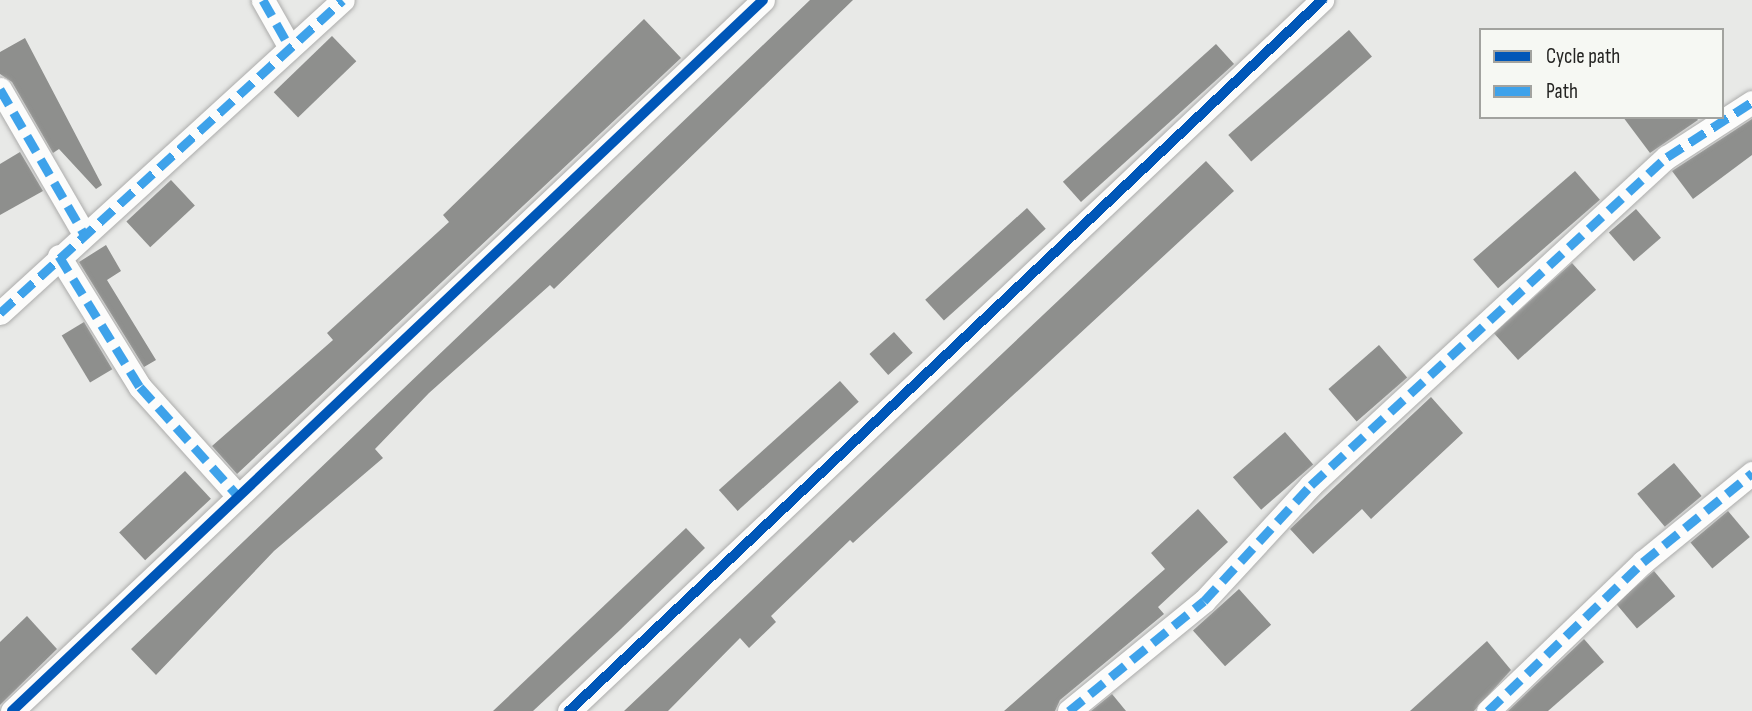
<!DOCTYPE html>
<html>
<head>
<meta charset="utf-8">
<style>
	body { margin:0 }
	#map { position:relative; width:1752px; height:711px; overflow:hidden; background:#e8e9e7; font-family:"Sofia Sans Condensed",sans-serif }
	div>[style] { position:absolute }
	.building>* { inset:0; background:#8e8f8d; transform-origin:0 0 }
	.roads { filter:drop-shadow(0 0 2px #acacab) drop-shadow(0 0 2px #acacab) }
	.street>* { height:23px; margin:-11.5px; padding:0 11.5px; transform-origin:11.5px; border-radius:11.5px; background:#fcfcfb }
	.quiet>* { height:9px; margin-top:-4.5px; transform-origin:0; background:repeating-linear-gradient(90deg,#3ea2ea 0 18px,transparent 0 27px) }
	.cycleway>* { height:10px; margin:-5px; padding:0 5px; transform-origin:5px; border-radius:5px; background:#0057b8 }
	span { translate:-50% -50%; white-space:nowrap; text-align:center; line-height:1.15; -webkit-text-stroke:7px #f6f8f3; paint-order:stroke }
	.legend { position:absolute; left:1479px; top:28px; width:245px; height:91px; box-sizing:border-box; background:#f6f8f3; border:2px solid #a2a39f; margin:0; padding:9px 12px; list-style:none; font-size:21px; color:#242422 }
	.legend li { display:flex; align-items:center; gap:14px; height:35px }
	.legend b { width:35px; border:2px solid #a2a39f }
</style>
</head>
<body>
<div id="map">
	<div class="building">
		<i style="clip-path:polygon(810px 0,853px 0,554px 289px,550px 285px,429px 393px,375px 449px,383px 458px,274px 551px,156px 675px,131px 649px)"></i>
		<i style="clip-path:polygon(644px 19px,681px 58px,237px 474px,212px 446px,333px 340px,327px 333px,449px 222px,443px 215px)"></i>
		<i style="left:1349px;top:30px;width:35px;height:160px;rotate:49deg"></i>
		<i style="left:332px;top:36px;width:35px;height:81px;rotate:46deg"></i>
		<i style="clip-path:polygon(25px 38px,102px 185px,96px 189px,59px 149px,53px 153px,12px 82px,0 74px,0 52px)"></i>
		<i style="left:1216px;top:44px;width:27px;height:206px;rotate:48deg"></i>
		<i style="clip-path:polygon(1623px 117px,1696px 117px,1698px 120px,1650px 153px)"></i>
		<i style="clip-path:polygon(1752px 119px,1752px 155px,1693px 199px,1672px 171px)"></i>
		<i style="clip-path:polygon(20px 152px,43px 191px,0 215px,0 164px)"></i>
		<i style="clip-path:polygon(1206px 161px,1234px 191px,853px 543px,850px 540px,771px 616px,776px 622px,749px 648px,740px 638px,668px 711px,624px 711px)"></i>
		<i style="left:1575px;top:171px;width:38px;height:135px;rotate:49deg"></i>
		<i style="left:171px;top:180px;width:35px;height:61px;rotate:47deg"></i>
		<i style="left:1027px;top:208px;width:28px;height:137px;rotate:48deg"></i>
		<i style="left:1636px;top:209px;width:38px;height:36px;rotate:49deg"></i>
		<i style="clip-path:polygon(106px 245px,121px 271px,107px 280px,156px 360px,144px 367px,79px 262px)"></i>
		<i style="left:1572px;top:263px;width:36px;height:105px;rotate:48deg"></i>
		<i style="left:84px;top:322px;width:55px;height:26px;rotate:59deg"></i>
		<i style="left:894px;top:332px;width:28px;height:33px;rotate:48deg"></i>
		<i style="left:1379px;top:345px;width:43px;height:67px;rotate:49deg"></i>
		<i style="left:840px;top:381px;width:28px;height:163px;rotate:48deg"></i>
		<i style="clip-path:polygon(1431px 397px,1463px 433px,1371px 519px,1362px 509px,1313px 554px,1290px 529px)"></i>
		<i style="left:1285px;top:432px;width:43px;height:69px;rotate:49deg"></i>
		<i style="left:1674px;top:463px;width:43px;height:48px;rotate:50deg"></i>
		<i style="left:185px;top:471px;width:38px;height:90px;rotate:47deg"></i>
		<i style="clip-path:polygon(1198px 509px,1228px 542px,1158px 607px,1164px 614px,1060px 700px,1055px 711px,1004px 711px,1165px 569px,1151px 553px)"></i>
		<i style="left:1728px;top:511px;width:34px;height:49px;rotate:50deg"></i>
		<i style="clip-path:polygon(686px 528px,705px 548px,620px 630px,533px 711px,493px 711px)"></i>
		<i style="left:1654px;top:571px;width:33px;height:50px;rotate:50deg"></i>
		<i style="left:1239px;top:589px;width:48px;height:62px;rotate:48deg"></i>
		<i style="clip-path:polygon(27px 616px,57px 649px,0 705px,0 642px)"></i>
		<i style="clip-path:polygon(1584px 639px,1604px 662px,1548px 711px,1508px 711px)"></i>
		<i style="clip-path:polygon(1487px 641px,1511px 670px,1474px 711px,1410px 711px)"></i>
		<i style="clip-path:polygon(1112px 694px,1126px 711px,1091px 711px)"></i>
	</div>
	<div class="roads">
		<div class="street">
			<i style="left:263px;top:0;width:53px;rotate:60.5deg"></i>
			<i style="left:0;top:89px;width:168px;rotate:59.9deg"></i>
			<i style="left:59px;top:256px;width:154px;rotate:58.3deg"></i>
			<i style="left:140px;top:387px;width:147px;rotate:48deg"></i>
			<i style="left:0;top:313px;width:464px;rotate:-42.4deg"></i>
			<i style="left:12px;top:711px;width:1034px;rotate:-43.43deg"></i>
			<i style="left:569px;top:711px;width:1036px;rotate:-43.36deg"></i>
			<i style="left:1069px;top:711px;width:174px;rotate:-39.2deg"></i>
			<i style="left:1204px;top:601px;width:158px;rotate:-47.3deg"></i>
			<i style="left:1311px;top:485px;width:484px;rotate:-42.7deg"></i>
			<i style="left:1667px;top:157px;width:101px;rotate:-32.9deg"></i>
			<i style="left:1488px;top:711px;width:215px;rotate:-43.9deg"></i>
			<i style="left:1643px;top:562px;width:141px;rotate:-39.2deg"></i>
		</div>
	</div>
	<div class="quiet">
		<i style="left:263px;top:0;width:53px;rotate:60.5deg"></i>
		<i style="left:0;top:89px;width:168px;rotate:59.9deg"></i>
		<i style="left:59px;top:256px;width:154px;rotate:58.3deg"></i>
		<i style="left:140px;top:387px;width:147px;rotate:48deg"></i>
		<i style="left:0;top:313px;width:464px;rotate:-42.4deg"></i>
		<i style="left:1069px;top:711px;width:174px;rotate:-39.2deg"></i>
		<i style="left:1204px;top:601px;width:158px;rotate:-47.3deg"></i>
		<i style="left:1311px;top:485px;width:484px;rotate:-42.7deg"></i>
		<i style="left:1667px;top:157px;width:101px;rotate:-32.9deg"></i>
		<i style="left:1488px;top:711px;width:215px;rotate:-43.9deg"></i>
		<i style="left:1643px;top:562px;width:141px;rotate:-39.2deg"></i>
	</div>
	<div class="cycleway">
		<i style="left:12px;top:711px;width:1034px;rotate:-43.43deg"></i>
		<i style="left:569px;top:711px;width:1036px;rotate:-43.36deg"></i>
	</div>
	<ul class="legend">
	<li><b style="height:9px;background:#0057b8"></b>Cycle path</li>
	<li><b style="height:9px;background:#3ea2ea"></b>Path</li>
	</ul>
</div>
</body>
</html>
